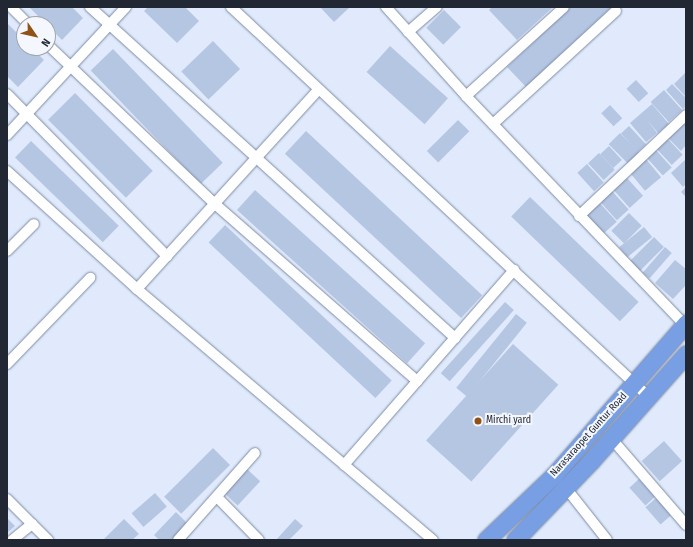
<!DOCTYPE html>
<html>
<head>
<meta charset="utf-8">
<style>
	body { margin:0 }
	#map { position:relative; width:693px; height:547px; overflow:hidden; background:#e0eafc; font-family:"Fira Sans Condensed",sans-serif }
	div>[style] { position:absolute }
	.building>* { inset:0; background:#b5c6e3; transform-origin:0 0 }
	.roads { filter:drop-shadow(0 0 1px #7c8ba6) drop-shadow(0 0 1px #7c8ba6) }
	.minor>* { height:10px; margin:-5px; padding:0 5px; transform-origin:5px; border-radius:5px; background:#fff }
	.trunk>* { height:17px; margin:-8.5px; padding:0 8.5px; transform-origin:8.5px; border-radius:8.5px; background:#789ee3 }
	.dots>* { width:11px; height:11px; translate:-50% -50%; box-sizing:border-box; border:2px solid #f4f7fd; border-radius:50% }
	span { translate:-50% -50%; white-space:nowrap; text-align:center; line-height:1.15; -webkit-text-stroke:4px #f4f7fd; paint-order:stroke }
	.poi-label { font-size:10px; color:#222833 }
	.left { translate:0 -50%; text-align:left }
	.street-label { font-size:10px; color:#222833 }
	.frame { position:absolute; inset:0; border:8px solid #222833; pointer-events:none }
	.north { position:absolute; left:16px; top:16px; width:40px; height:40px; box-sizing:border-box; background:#f4f7fd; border:1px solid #a0a4ac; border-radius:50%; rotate:124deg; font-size:11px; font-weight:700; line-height:16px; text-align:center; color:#222833 }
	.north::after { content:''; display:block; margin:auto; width:14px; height:18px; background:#905217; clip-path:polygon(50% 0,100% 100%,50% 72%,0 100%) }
</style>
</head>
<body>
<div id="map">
	<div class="building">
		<i style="clip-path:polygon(29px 7px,72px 7px,83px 18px,62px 40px)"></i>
		<i style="clip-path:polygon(148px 7px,185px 7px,199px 21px,177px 43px,144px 11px)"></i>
		<i style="clip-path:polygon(320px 7px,350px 7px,334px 22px)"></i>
		<i style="clip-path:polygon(492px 7px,553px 7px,517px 40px,489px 10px)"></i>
		<i style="clip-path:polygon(571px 7px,612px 7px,526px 87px,507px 67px)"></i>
		<i style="left:444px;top:10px;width:24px;height:25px;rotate:45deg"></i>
		<i style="clip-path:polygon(7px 23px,24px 40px,24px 48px,32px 48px,44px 60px,18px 87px,7px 76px)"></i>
		<i style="left:213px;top:41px;width:39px;height:44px;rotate:46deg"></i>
		<i style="left:390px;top:46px;width:78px;height:35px;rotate:42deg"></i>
		<i style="left:113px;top:49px;width:158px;height:31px;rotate:46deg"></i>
		<i style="clip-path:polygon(686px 72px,686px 97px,674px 84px)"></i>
		<i style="left:636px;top:80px;width:18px;height:13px;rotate:47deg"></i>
		<i style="clip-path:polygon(672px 84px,686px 98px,686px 106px,683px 109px,666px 90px)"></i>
		<i style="left:664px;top:90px;width:27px;height:18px;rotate:48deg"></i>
		<i style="left:75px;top:93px;width:110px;height:38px;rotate:45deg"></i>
		<i style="clip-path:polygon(652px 104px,669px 124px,658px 133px,647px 120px,657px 133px,646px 142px,630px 123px)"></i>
		<i style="left:610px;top:105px;width:18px;height:12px;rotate:47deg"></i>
		<i style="left:458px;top:120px;width:16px;height:44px;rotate:45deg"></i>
		<i style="clip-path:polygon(686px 120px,686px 145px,681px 151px,668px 138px)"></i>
		<i style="left:629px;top:126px;width:25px;height:11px;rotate:47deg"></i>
		<i style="left:306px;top:131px;width:241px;height:31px;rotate:43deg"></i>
		<i style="left:620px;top:133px;width:27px;height:16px;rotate:45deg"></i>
		<i style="left:667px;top:138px;width:23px;height:15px;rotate:47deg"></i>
		<i style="left:31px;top:141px;width:122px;height:23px;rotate:44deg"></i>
		<i style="left:609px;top:146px;width:19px;height:12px;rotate:47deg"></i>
		<i style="left:655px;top:149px;width:25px;height:12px;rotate:48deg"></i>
		<i style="left:599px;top:153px;width:23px;height:15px;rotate:47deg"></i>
		<i style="left:645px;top:158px;width:25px;height:21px;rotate:50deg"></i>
		<i style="clip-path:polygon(686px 159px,686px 184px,683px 187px,671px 173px)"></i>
		<i style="left:587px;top:164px;width:25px;height:13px;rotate:48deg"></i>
		<i style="left:627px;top:178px;width:24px;height:18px;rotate:48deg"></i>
		<i style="clip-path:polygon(686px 187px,686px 197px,681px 192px)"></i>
		<i style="left:255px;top:190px;width:229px;height:27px;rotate:42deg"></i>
		<i style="left:612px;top:191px;width:25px;height:16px;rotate:48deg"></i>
		<i style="left:530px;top:197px;width:151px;height:27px;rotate:44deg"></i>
		<i style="left:598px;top:201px;width:28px;height:18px;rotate:48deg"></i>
		<i style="left:629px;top:213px;width:18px;height:25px;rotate:45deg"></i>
		<i style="left:225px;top:225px;width:228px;height:24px;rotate:43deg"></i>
		<i style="left:644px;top:227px;width:13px;height:32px;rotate:51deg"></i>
		<i style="left:654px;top:237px;width:14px;height:35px;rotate:45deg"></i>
		<i style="left:665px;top:247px;width:9px;height:34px;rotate:41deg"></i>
		<i style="clip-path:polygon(675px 260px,686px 269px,686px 285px,673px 299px,655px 283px)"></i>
		<i style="left:505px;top:302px;width:12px;height:96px;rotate:42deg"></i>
		<i style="left:516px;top:314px;width:14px;height:95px;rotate:39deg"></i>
		<i style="left:513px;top:344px;width:61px;height:130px;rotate:42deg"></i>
		<i style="left:664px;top:441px;width:27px;height:30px;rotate:48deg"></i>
		<i style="left:213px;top:448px;width:24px;height:69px;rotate:45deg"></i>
		<i style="left:247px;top:469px;width:18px;height:33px;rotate:43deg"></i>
		<i style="left:639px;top:479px;width:24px;height:13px;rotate:48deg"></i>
		<i style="left:155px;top:493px;width:18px;height:31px;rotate:49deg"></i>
		<i style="left:656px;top:498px;width:23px;height:14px;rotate:49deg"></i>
		<i style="clip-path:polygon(176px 512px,189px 525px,174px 540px,159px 540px,154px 535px)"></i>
		<i style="clip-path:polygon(7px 518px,15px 526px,7px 533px)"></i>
		<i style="clip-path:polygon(124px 519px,139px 534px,132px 540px,103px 540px)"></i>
		<i style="clip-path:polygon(295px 519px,303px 526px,289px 540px,276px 540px)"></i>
	</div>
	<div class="roads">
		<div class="minor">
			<i style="left:11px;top:7px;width:24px;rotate:45deg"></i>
			<i style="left:90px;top:7px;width:493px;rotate:42.2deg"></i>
			<i style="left:231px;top:7px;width:572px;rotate:43.02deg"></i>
			<i style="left:386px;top:7px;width:120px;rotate:48deg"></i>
			<i style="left:466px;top:96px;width:317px;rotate:46.3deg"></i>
			<i style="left:408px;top:32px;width:38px;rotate:-41deg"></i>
			<i style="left:48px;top:45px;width:231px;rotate:43.6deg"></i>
			<i style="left:215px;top:204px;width:269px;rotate:41.2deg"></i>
			<i style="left:7px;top:94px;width:228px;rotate:45.4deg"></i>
			<i style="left:466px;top:96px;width:132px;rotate:-42.2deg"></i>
			<i style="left:493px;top:124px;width:167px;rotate:-42.6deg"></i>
			<i style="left:7px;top:135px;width:175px;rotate:-47.1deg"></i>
			<i style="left:7px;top:171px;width:176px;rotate:42.2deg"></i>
			<i style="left:137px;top:289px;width:388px;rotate:40.3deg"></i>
			<i style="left:579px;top:216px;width:147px;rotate:-43.3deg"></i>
			<i style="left:7px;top:251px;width:38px;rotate:-45deg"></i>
			<i style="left:137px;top:289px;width:270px;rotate:-47.7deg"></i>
			<i style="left:7px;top:364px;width:120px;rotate:-46deg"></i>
			<i style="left:611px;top:438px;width:115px;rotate:49.2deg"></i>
			<i style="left:344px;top:465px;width:259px;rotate:-48.9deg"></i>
			<i style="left:566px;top:488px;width:66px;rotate:51.7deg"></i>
			<i style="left:217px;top:497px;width:60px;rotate:45.7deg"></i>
			<i style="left:7px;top:499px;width:35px;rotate:45deg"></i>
			<i style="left:32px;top:524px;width:26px;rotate:141deg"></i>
			<i style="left:32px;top:524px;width:23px;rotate:45deg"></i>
			<i style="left:178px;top:540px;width:116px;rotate:-48.5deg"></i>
		</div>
		<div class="trunk">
			<i style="left:486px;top:540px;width:94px;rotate:-43.7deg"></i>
			<i style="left:554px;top:475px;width:201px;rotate:-49deg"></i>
			<i style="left:515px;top:540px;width:110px;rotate:-46.1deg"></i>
			<i style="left:591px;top:461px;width:143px;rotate:-48.4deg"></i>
		</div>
	</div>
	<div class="dots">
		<i style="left:478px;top:421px;background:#905217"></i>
	</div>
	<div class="poi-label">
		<span class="left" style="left:486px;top:421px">Mirchi yard</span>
	</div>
	<div class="street-label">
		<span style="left:589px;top:435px;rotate:-48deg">Narasaraopet Guntur Road</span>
	</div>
	<div class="frame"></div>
	<div class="north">N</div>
</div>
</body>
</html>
